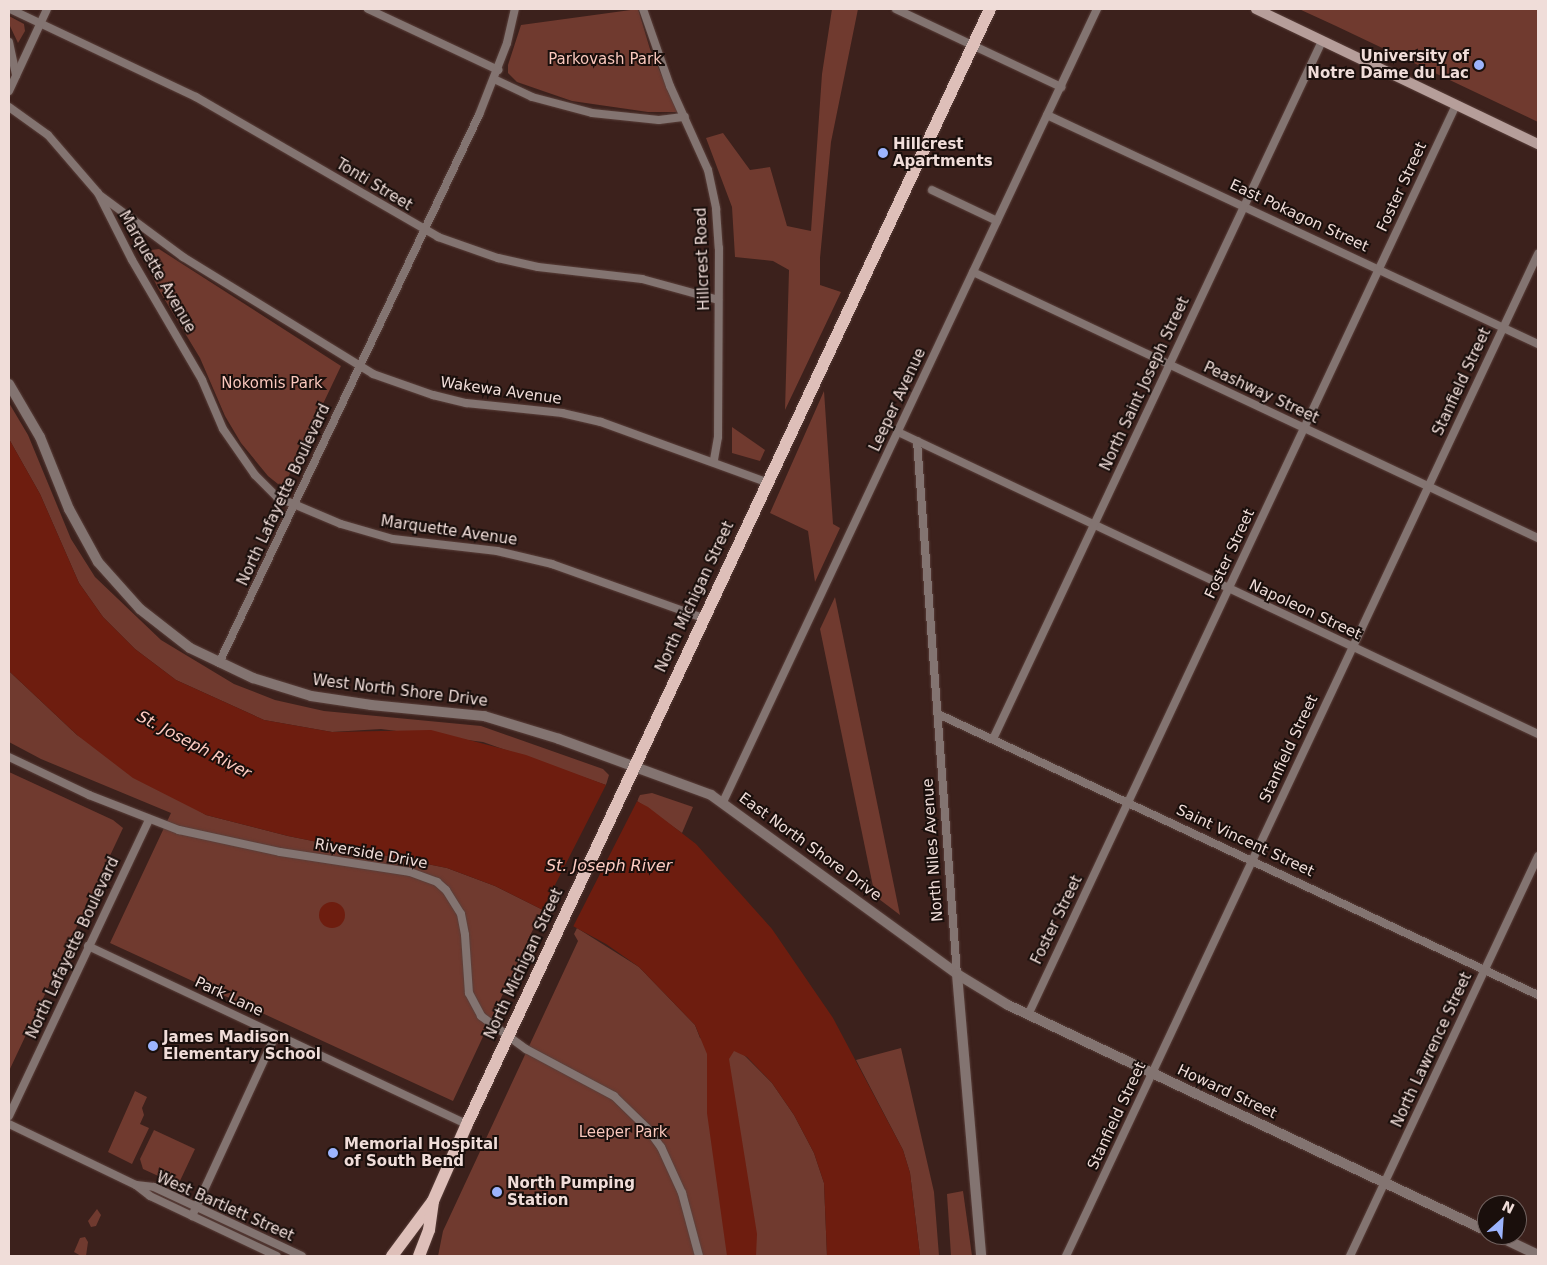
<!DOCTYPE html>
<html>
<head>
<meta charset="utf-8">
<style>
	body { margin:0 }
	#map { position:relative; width:1547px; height:1265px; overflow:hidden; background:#3c211c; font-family:"DejaVu Sans",sans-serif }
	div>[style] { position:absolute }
	.green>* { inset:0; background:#703a2f }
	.water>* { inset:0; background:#6e1d0f }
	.round { border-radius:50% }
	.pier>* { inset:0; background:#3c211c; transform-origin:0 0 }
	.roads { filter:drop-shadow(0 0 1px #593f3a) drop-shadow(0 0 1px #593f3a) }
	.minor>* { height:8px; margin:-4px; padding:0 4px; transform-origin:4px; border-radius:4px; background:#837471 }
	.tertiary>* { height:10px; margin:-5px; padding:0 5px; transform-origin:5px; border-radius:5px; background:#837471 }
	.secondary>* { height:10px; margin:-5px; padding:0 5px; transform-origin:5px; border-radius:5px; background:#b69e9a }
	.primary>* { height:12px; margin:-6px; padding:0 6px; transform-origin:6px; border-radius:6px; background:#debfb9 }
	.dots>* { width:14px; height:14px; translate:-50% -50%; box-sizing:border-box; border:2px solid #1a0f0c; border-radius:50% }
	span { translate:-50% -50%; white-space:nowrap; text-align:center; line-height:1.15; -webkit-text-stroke:4px #1a0f0c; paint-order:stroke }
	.poi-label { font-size:15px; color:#f0ddd9; font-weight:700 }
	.right { translate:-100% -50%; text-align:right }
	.left { translate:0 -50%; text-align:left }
	.park-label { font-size:15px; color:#fac8bd }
	.street-label { font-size:15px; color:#f0ddd9 }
	.water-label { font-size:16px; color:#feccc2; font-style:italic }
	.frame { position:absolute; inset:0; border:10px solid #f0ddd9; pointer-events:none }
	.north { position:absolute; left:1477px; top:1195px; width:50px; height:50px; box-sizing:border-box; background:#1a0f0c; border:1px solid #70615e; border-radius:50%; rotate:26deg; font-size:14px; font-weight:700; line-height:20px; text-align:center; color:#f0ddd9 }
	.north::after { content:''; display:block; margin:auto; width:18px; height:22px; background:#9cb4fd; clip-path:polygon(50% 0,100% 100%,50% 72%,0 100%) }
</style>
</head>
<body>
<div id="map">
	<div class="green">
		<i style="clip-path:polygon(638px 9px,650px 49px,678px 112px,648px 112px,572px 101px,517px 82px,508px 73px,508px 65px,521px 25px)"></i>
		<i style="clip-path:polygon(832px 9px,858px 9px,831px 142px,820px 258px,820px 285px,841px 292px,785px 410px,789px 270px,773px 261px,735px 257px,732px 207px,706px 138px,723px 133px,750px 170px,770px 167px,787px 226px,811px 231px,822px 74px)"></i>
		<i style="clip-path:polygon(1299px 9px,1538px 9px,1538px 122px,1336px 26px)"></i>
		<i style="clip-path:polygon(9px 16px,24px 24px,25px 31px,18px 43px,9px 24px)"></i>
		<i style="clip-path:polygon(159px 249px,341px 366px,283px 488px,268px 476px,241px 443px,225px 416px,200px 358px,159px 290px,144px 260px,151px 250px)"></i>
		<i style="clip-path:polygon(824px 391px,833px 524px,840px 528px,815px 582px,808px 531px,770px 513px)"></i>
		<i style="clip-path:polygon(9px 403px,28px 435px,71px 539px,95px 577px,161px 640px,234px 684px,275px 700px,324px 711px,481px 726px,603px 769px,609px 775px,606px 785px,483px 742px,381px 729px,332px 732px,264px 720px,176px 680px,135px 649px,103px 617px,79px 583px,40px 494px,9px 439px)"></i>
		<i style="clip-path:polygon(732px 427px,765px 450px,760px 461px,732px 453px)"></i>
		<i style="clip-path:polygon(835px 597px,900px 915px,875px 896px,820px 629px)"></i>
		<i style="clip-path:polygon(9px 671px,77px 735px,206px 815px,288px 836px,447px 868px,495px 886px,547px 912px,543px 920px,536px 923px,453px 1101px,110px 943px,171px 813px,41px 759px,9px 742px)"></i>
		<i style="clip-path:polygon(9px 772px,113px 820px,123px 828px,9px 1071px)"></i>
		<i style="clip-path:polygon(652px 793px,693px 807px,682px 833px,637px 801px,640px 795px)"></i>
		<i style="clip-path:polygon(577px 928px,639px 967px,695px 1025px,700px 1038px,740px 1051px,772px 1083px,794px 1115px,814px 1153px,824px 1183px,827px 1256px,438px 1256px,443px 1231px,578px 941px,574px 934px)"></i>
		<i style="clip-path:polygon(901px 1048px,934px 1192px,939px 1256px,920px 1256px,910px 1173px,903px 1150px,856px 1060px)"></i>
		<i style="clip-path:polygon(135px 1091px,147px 1097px,142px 1108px,144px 1115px,140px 1124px,149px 1128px,132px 1164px,108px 1152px)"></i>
		<i style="clip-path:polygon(154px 1130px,195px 1149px,178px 1185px,143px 1169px,140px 1159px)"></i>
		<i style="clip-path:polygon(963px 1191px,972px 1256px,951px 1256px,947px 1194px)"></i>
		<i style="clip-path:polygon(97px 1209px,101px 1215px,96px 1226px,91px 1227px,88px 1221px)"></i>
		<i style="clip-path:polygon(85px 1237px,88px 1242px,86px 1256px,81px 1256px,74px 1252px,80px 1238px)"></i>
	</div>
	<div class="water">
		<i style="clip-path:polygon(9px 439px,40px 494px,79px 583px,103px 617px,135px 649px,176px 680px,264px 720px,332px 732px,431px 730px,526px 755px,606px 785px,648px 807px,696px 844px,772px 929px,833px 1018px,903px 1150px,910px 1173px,920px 1256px,827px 1256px,824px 1183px,814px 1153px,794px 1115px,772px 1083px,747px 1057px,734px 1051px,729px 1059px,757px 1234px,756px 1256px,727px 1256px,707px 1113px,707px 1054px,695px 1025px,639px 967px,606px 944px,547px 912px,495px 886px,447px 868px,288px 836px,206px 815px,133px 778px,77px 735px,9px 671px)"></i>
		<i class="round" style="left:319px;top:902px;width:26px;height:26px"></i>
	</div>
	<div class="pier">
		<i style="left:607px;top:783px;width:35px;height:146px;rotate:27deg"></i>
	</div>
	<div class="roads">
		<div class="minor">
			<i style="left:10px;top:9px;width:206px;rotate:25.3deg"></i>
			<i style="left:196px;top:97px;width:280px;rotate:30deg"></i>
			<i style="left:438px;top:237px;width:64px;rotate:19.3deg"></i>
			<i style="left:498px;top:258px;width:41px;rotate:12.7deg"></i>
			<i style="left:538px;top:267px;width:105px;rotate:6.6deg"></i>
			<i style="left:642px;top:279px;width:79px;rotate:15.4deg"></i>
			<i style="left:368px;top:9px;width:144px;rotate:25.1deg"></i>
			<i style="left:643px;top:9px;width:82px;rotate:70.7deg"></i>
			<i style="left:670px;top:86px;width:92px;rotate:65.7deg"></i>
			<i style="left:708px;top:170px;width:40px;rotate:78deg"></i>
			<i style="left:716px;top:209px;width:39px;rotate:86deg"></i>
			<i style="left:719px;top:248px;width:189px;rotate:90.3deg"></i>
			<i style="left:718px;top:437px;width:23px;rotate:100deg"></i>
			<i style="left:896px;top:9px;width:183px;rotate:25.3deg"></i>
			<i style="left:9px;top:42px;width:34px;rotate:78deg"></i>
			<i style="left:494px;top:79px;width:42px;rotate:25.3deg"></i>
			<i style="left:532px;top:97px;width:62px;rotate:14.9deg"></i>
			<i style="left:592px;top:113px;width:67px;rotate:6deg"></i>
			<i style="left:659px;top:120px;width:26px;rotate:-7deg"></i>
			<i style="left:9px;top:91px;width:90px;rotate:-65.1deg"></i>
			<i style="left:9px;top:107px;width:48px;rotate:35.7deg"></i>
			<i style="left:48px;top:135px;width:77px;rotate:49.2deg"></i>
			<i style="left:98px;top:193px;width:75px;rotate:63.1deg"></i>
			<i style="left:132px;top:260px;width:139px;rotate:59.7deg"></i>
			<i style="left:202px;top:380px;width:53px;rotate:66.8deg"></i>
			<i style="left:223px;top:429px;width:56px;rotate:55.2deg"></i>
			<i style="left:255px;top:475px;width:31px;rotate:45deg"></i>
			<i style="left:277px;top:497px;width:69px;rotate:22.9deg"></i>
			<i style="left:341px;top:524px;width:54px;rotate:16.1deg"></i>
			<i style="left:393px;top:539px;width:105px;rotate:6.6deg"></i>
			<i style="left:497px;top:551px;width:57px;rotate:13.3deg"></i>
			<i style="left:552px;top:564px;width:160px;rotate:19.7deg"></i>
			<i style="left:1047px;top:115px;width:542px;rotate:25deg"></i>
			<i style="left:932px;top:190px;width:72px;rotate:25.5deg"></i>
			<i style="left:101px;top:196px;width:102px;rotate:36.6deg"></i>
			<i style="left:183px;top:257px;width:223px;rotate:31.6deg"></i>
			<i style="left:373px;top:374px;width:64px;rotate:19.3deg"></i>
			<i style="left:433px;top:395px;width:34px;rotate:14deg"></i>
			<i style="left:466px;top:403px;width:97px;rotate:5.9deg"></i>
			<i style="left:562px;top:413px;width:40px;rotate:13deg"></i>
			<i style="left:601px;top:422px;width:176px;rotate:20deg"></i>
			<i style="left:973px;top:272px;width:624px;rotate:25.21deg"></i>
			<i style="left:898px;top:432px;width:708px;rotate:25.26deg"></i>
			<i style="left:917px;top:441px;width:534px;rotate:85.71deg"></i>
			<i style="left:219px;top:663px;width:607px;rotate:-64.62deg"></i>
			<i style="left:479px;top:115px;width:77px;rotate:-68.7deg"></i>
			<i style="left:507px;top:43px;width:35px;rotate:-77deg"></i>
			<i style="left:938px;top:714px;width:663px;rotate:25.1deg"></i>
			<i style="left:993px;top:739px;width:772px;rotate:-64.76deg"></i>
			<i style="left:9px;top:757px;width:89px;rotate:25.4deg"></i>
			<i style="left:89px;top:795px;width:97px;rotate:21.3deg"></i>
			<i style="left:179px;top:830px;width:103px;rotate:12.3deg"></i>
			<i style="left:280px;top:852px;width:132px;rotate:8.7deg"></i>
			<i style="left:410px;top:872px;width:29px;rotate:20deg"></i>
			<i style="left:437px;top:882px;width:12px;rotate:42deg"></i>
			<i style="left:446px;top:890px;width:28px;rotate:58deg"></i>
			<i style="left:461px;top:914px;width:21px;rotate:79deg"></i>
			<i style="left:465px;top:935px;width:58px;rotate:86.1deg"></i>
			<i style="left:469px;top:993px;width:26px;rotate:62deg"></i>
			<i style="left:481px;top:1016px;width:56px;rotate:36.3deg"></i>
			<i style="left:526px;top:1049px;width:100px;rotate:28.1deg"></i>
			<i style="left:614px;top:1096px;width:46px;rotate:44.1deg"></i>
			<i style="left:647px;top:1128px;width:24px;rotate:54deg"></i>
			<i style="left:661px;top:1147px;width:51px;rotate:65.5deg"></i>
			<i style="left:682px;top:1193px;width:65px;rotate:74.9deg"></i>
			<i style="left:723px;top:802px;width:877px;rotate:-64.75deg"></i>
			<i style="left:88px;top:946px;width:419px;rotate:25.2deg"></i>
			<i style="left:1028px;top:1015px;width:1006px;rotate:-64.81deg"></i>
			<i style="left:9px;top:1116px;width:327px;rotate:-64.7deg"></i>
			<i style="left:9px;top:1124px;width:141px;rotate:25.7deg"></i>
			<i style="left:136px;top:1185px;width:18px;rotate:38deg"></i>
			<i style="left:150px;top:1196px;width:140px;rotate:25.3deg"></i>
			<i style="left:136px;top:1185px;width:18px;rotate:6deg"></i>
			<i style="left:154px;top:1187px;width:163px;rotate:25deg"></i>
			<i style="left:192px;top:1216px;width:200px;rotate:-65.2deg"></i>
			<i style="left:1066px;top:1256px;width:1108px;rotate:-64.78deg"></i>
			<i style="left:1350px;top:1256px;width:442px;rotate:-64.8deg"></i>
		</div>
		<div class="tertiary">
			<i style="left:9px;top:384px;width:61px;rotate:59.7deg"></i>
			<i style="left:40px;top:437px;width:78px;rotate:68.1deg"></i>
			<i style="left:69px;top:509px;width:60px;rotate:61.3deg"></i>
			<i style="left:98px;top:562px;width:63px;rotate:48.2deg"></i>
			<i style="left:140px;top:609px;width:63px;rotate:38deg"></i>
			<i style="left:190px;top:648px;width:70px;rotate:25.5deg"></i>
			<i style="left:253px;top:678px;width:61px;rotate:17.2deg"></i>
			<i style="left:311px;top:696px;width:61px;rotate:8.5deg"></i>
			<i style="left:371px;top:705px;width:114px;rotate:5.6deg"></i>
			<i style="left:484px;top:716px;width:78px;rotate:17deg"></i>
			<i style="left:559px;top:739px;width:162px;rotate:20.2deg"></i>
			<i style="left:711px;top:795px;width:304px;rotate:36deg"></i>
			<i style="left:957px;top:974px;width:60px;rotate:31.3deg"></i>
			<i style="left:1008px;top:1005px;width:530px;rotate:25.26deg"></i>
			<i style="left:957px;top:974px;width:283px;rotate:85.1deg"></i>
			<i style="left:1496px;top:1235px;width:47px;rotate:25.5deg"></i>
		</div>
		<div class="secondary">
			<i style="left:1256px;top:9px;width:313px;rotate:25.6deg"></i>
		</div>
		<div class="primary">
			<i style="left:392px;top:1256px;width:69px;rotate:-53.3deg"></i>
			<i style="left:419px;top:1256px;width:28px;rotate:-69deg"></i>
			<i style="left:429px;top:1230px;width:29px;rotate:-82deg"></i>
			<i style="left:433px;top:1201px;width:84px;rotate:-66.2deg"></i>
			<i style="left:467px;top:1124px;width:1232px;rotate:-64.87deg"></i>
		</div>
	</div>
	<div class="dots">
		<i style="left:1479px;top:65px;background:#9cb4fd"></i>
		<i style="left:883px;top:153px;background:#9cb4fd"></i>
		<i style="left:153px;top:1046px;background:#9cb4fd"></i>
		<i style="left:333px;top:1153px;background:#9cb4fd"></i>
		<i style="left:497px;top:1192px;background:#9cb4fd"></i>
	</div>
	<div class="poi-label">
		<span class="right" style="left:1469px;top:65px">University of<br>Notre Dame du Lac</span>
		<span class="left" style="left:893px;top:153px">Hillcrest<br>Apartments</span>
		<span class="left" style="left:163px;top:1046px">James Madison<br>Elementary School</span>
		<span class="left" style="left:344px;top:1153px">Memorial Hospital<br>of South Bend</span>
		<span class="left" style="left:507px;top:1192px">North Pumping<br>Station</span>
	</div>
	<div class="park-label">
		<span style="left:605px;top:60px">Parkovash Park</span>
		<span style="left:272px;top:384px">Nokomis Park</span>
		<span style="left:623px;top:1133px">Leeper Park</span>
	</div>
	<div class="street-label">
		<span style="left:374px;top:185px;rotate:31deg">Tonti Street</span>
		<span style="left:1402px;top:187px;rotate:-65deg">Foster Street</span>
		<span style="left:1299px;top:216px;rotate:25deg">East Pokagon Street</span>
		<span style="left:703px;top:259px;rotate:-92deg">Hillcrest Road</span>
		<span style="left:157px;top:272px;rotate:60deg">Marquette Avenue</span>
		<span style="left:1462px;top:382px;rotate:-65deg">Stanfield Street</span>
		<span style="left:1145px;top:384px;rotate:-65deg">North Saint Joseph Street</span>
		<span style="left:501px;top:391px;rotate:8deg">Wakewa Avenue</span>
		<span style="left:1261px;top:393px;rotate:25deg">Peashway Street</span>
		<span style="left:898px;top:400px;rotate:-65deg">Leeper Avenue</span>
		<span style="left:284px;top:495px;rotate:-65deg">North Lafayette Boulevard</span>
		<span style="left:449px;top:531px;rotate:8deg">Marquette Avenue</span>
		<span style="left:1230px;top:554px;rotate:-65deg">Foster Street</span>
		<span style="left:695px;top:597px;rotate:-65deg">North Michigan Street</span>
		<span style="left:1305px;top:610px;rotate:25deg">Napoleon Street</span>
		<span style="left:400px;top:691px;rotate:7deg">West North Shore Drive</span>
		<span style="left:1289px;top:749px;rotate:-65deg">Stanfield Street</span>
		<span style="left:1245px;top:841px;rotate:25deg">Saint Vincent Street</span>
		<span style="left:810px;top:847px;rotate:36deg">East North Shore Drive</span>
		<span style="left:933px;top:850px;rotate:-94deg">North Niles Avenue</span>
		<span style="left:371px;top:854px;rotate:10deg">Riverside Drive</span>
		<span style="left:1057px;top:920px;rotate:-64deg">Foster Street</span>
		<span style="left:73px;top:948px;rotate:-65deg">North Lafayette Boulevard</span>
		<span style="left:524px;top:964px;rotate:-65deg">North Michigan Street</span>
		<span style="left:229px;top:997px;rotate:25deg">Park Lane</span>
		<span style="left:1432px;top:1050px;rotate:-65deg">North Lawrence Street</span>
		<span style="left:1227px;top:1092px;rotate:25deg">Howard Street</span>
		<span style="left:1117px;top:1116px;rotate:-65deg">Stanfield Street</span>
		<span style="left:225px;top:1207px;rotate:24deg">West Bartlett Street</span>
	</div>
	<div class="water-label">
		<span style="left:194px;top:745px;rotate:28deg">St. Joseph River</span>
		<span style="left:609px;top:866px">St. Joseph River</span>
	</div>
	<div class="frame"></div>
	<div class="north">N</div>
</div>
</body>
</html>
